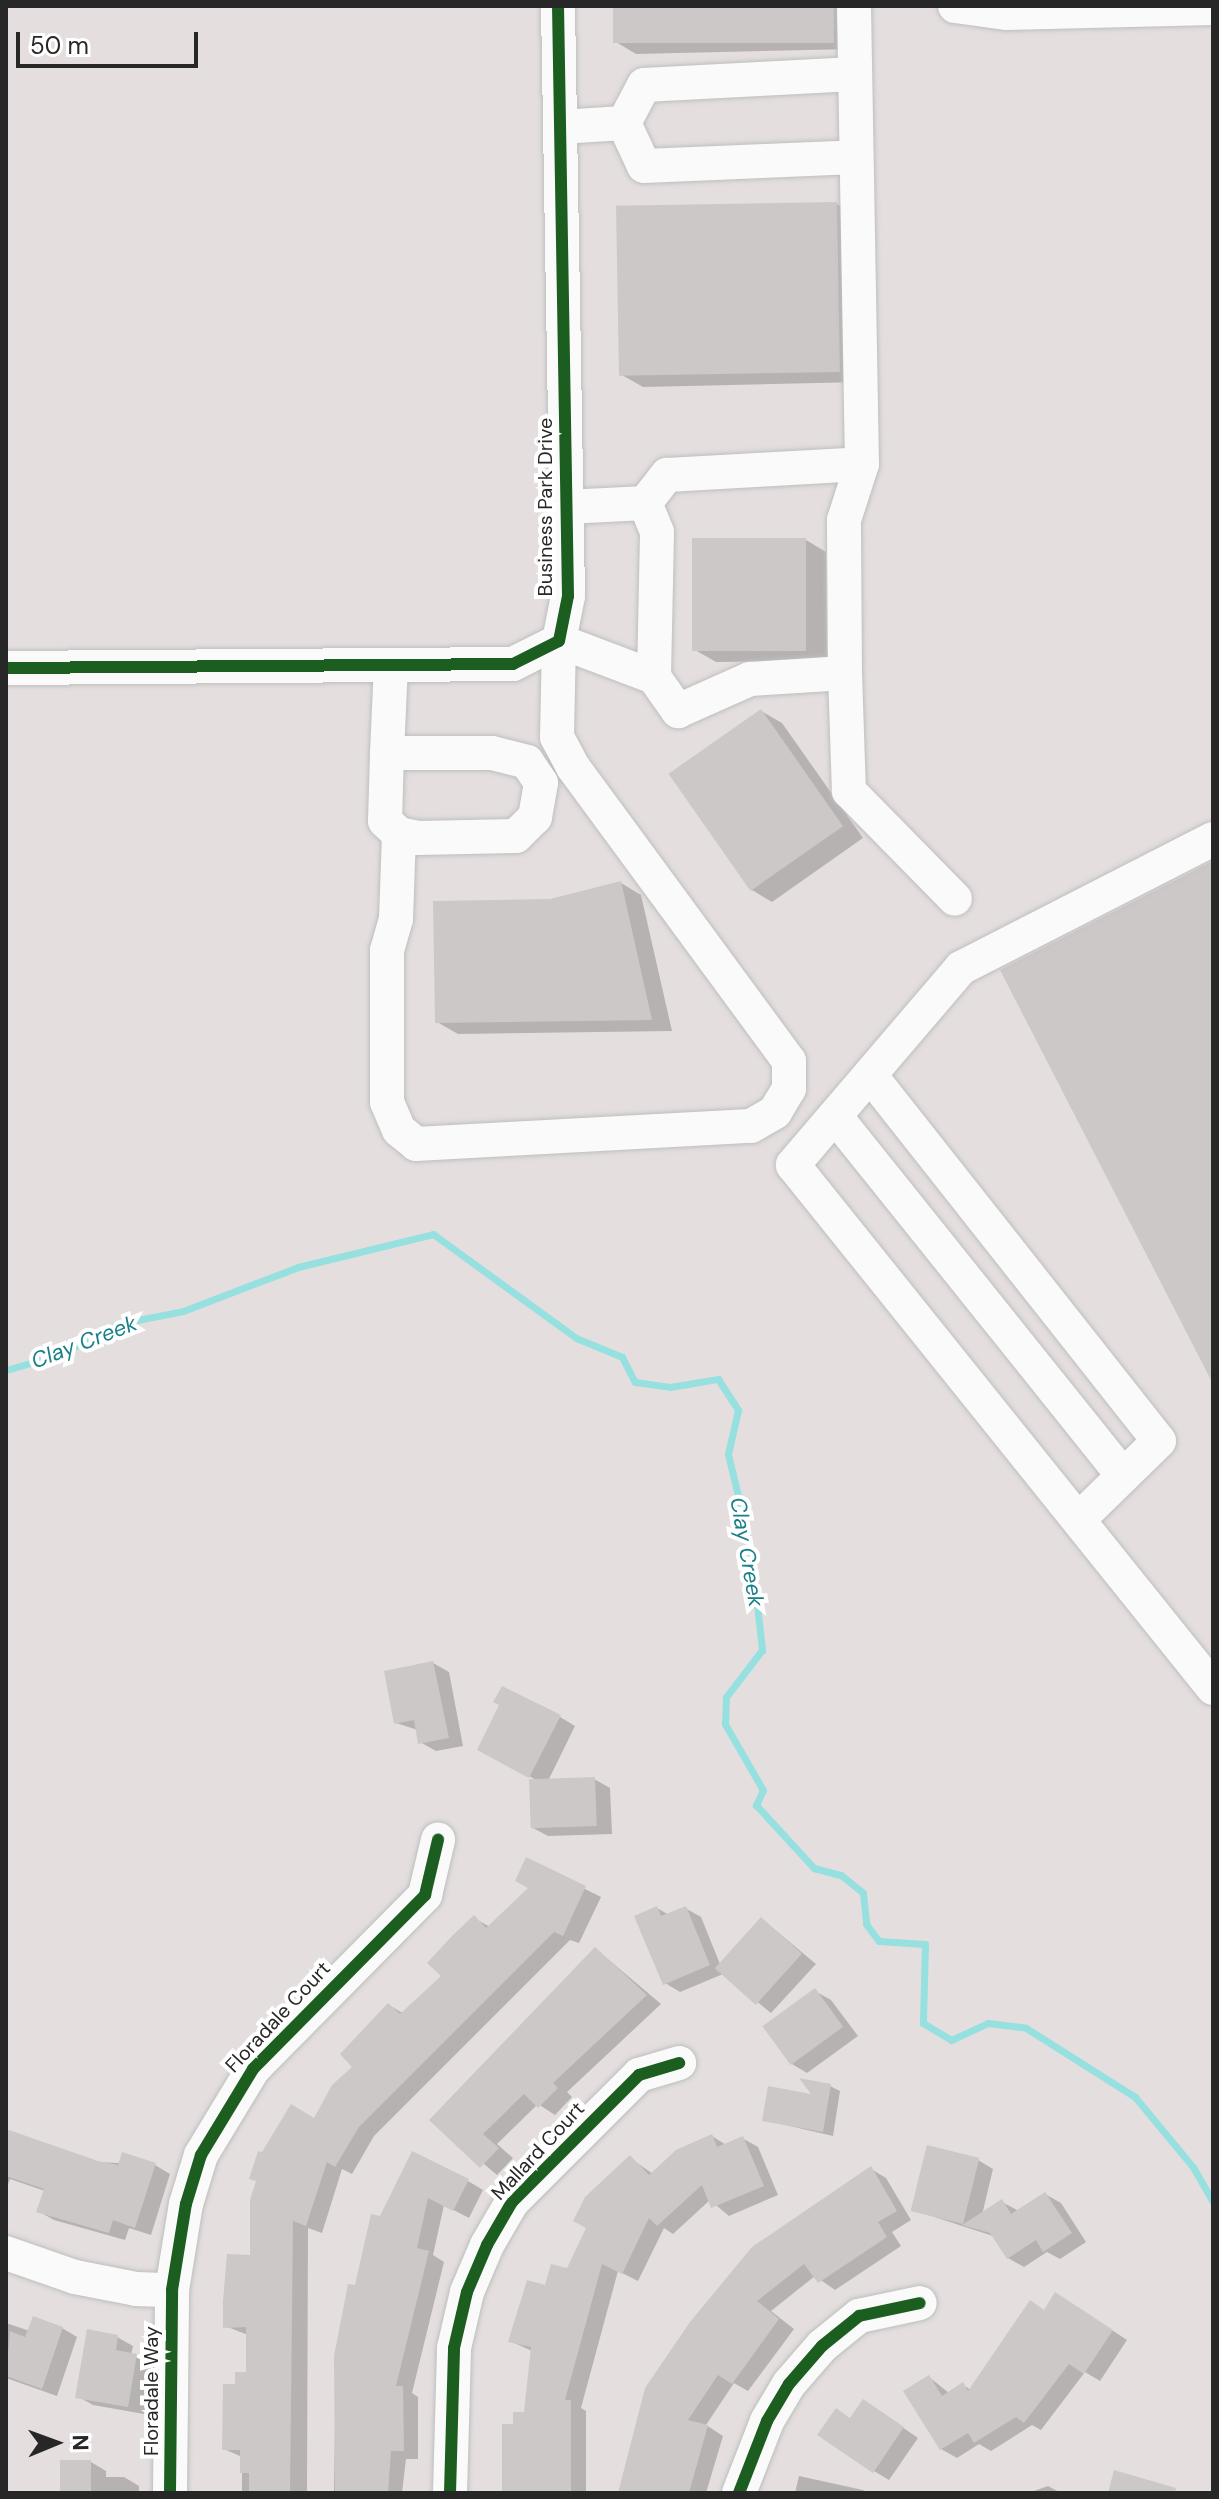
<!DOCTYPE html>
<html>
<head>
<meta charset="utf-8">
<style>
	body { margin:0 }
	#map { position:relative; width:1219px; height:2499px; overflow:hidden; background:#e4dfde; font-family:"DM Sans",sans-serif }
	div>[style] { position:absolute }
	.shadow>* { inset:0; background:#0003 }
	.stream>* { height:7px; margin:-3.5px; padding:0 3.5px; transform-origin:3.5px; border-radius:3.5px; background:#96e0e0 }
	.building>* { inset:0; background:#ccc8c7; transform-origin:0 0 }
	.roads { filter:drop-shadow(0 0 2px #bebebf) drop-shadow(0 0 2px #bebebf) }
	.minor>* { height:34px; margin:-17px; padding:0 17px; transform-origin:17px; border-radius:17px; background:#fbfafa }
	.cycleway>* { height:12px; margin:-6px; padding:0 6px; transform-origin:6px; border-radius:6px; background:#1b5e20 }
	span { translate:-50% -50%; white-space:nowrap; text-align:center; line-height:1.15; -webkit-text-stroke:8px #fff; paint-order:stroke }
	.street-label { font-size:20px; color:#272727 }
	.water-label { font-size:22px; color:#198088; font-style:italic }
	.frame { position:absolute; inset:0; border:8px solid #272727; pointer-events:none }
	.north { position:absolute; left:16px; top:2403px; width:80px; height:80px; -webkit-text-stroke:6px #fff; paint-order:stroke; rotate:89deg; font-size:22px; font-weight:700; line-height:32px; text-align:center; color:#272727 }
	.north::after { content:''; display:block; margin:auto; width:28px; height:36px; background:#272727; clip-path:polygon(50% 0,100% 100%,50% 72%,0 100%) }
	.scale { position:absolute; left:16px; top:32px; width:182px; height:36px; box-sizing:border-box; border:4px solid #272727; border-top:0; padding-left:10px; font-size:24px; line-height:28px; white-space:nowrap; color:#272727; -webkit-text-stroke:6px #fff; paint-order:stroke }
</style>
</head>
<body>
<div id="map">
	<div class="shadow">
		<i style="clip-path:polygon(615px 6px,854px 6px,854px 49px,636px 54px,616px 42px)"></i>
		<i style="clip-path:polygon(837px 204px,858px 216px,861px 382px,643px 387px,622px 375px)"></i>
		<i style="clip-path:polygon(806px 540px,826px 552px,827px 661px,716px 662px,695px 650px)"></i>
		<i style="clip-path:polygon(761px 711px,782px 723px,863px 838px,772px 902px,752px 890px,671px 775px)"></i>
		<i style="clip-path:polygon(621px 883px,641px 895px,672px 1031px,458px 1034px,437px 1022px,550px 901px)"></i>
		<i style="clip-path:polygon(433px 1663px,449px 1672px,463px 1746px,436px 1751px,420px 1742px,418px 1730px,396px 1723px)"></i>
		<i style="clip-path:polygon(560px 1717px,575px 1726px,548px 1781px,594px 1779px,610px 1788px,612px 1834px,548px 1836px,533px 1828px,538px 1781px,480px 1749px)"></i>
		<i style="clip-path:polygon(527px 1860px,601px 1897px,579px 1943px,570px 1940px,374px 2136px,352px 2174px,342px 2169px,322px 2233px,308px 2228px,307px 2493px,242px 2493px,242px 2457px,224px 2449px,237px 2386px,248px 2374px,248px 2335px,225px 2326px,251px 2257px,263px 2155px,314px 2120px,354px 2067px,389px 2005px,404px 2014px,443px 1976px,474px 1918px,490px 1927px,531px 1888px)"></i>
		<i style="clip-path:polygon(657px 1908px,669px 1915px,685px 1908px,701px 1917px,720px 1964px,762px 1919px,816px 1964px,771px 2013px,723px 1974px,680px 1992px,665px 1983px)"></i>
		<i style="clip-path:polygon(596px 1949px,661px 2004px,567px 2092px,572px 2097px,555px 2115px,538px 2104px,497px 2144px,513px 2158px,497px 2175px,432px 2120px)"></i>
		<i style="clip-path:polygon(815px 1991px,831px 2000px,858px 2036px,807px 2073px,792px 2064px)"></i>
		<i style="clip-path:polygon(830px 2086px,840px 2091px,833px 2136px,764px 2120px)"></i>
		<i style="clip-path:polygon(6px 2132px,97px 2162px,155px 2165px,170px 2174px,151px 2235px,129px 2228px,125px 2240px,54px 2220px,38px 2211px,45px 2191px,10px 2179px,6px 2190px)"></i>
		<i style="clip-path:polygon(712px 2136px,726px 2145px,742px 2138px,758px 2147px,778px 2195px,729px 2216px,710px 2200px,673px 2234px,664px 2228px,638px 2281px,618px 2271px,581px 2408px,586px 2411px,586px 2493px,504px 2493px,515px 2426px,525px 2414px,532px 2351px,510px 2341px,547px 2287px,568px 2270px,630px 2158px,653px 2174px)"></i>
		<i style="clip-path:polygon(978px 2160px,993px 2169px,982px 2215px,1002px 2202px,1019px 2211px,1045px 2194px,1061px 2203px,1086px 2242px,1060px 2259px,1047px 2252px,1024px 2267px,1008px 2258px,996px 2237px,913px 2210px)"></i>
		<i style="clip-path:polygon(871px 2169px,886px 2178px,911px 2220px,892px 2232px,901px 2246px,835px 2290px,815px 2276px,771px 2311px,794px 2329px,748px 2391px,734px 2383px,706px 2425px,723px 2436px,706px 2493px,621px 2493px,646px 2389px)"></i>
		<i style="clip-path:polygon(468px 2181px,483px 2190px,469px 2218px,444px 2205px,433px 2255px,444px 2262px,412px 2393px,418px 2397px,418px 2459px,406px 2459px,402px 2493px,334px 2493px,336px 2356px,381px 2218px)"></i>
		<i style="clip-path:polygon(1071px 2303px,1127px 2340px,1100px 2381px,1085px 2372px,1041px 2430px,1032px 2425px,991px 2451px,979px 2444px,957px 2458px,941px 2449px,929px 2377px,949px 2393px,963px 2385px,971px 2390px,1045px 2312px)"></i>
		<i style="clip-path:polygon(6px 2323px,30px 2331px,62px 2328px,77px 2337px,57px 2396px,6px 2378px)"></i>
		<i style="clip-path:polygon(117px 2337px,133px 2346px,131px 2355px,152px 2365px,144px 2414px,93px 2405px,77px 2396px)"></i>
		<i style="clip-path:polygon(879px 2411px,918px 2438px,889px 2480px,874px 2471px,852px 2420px)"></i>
		<i style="clip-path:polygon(91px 2462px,106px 2471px,106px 2477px,124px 2477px,139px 2486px,139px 2493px,62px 2493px)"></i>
		<i style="clip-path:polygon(799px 2476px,863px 2490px,868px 2493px,795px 2493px)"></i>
		<i style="clip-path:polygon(1048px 2486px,1061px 2493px,1028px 2493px)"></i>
	</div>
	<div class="stream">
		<i style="left:6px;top:1370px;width:57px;rotate:-16.2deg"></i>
		<i style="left:61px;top:1354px;width:64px;rotate:-28.2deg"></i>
		<i style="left:117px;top:1324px;width:67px;rotate:-11.1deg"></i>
		<i style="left:183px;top:1311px;width:123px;rotate:-20.9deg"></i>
		<i style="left:298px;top:1267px;width:139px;rotate:-13.7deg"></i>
		<i style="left:433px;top:1234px;width:177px;rotate:36deg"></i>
		<i style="left:576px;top:1338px;width:50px;rotate:22.4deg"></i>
		<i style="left:622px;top:1357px;width:28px;rotate:63deg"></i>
		<i style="left:635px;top:1382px;width:35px;rotate:8deg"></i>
		<i style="left:670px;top:1387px;width:49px;rotate:-9.5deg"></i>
		<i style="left:718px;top:1379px;width:37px;rotate:57deg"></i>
		<i style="left:738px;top:1410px;width:45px;rotate:102.8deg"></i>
		<i style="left:728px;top:1454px;width:99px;rotate:76.5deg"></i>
		<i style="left:751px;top:1550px;width:101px;rotate:83.7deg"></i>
		<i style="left:762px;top:1650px;width:59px;rotate:127.5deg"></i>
		<i style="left:726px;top:1697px;width:27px;rotate:92deg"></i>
		<i style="left:725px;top:1724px;width:76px;rotate:60.1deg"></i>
		<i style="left:763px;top:1790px;width:17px;rotate:115deg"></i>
		<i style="left:756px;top:1805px;width:86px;rotate:47.4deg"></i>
		<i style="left:814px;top:1868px;width:28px;rotate:15deg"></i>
		<i style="left:841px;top:1875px;width:28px;rotate:39deg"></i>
		<i style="left:863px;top:1893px;width:31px;rotate:84deg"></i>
		<i style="left:866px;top:1924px;width:21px;rotate:53deg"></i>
		<i style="left:879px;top:1941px;width:46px;rotate:3.7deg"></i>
		<i style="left:925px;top:1944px;width:79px;rotate:91.5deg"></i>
		<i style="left:923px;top:2023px;width:33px;rotate:31deg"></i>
		<i style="left:951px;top:2040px;width:41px;rotate:-24.7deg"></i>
		<i style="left:988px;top:2023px;width:38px;rotate:7deg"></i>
		<i style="left:1026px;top:2028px;width:129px;rotate:32.3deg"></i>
		<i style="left:1135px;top:2097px;width:91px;rotate:50.4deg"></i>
		<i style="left:1193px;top:2167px;width:40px;rotate:60.3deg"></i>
	</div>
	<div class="building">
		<i style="left:613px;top:6px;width:221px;height:37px"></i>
		<i style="left:837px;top:202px;width:170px;height:221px;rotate:89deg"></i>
		<i style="left:692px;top:538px;width:114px;height:113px"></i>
		<i style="left:761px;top:709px;width:143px;height:113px;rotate:55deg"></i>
		<i style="clip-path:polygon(1213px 861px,1213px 1384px,1000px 970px)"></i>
		<i style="clip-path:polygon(621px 881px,652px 1020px,435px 1023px,433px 901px,550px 899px)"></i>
		<i style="clip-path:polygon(433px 1661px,449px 1738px,418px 1744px,414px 1720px,394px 1724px,384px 1671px)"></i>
		<i style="clip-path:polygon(502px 1686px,561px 1715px,529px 1778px,477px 1750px,499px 1705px,493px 1702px)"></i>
		<i style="left:595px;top:1777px;width:49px;height:66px;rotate:88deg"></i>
		<i style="clip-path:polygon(526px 1857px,586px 1886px,563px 1936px,554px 1932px,359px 2127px,335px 2167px,327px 2162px,306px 2226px,293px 2221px,290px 2493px,249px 2493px,249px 2473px,240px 2473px,240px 2450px,222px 2450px,223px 2384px,235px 2384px,235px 2372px,246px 2372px,246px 2327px,223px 2328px,223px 2301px,227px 2254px,250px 2255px,250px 2200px,256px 2181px,249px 2179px,258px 2151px,262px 2152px,291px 2104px,314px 2118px,332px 2085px,352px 2067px,340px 2054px,388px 2003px,400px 2014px,441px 1976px,427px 1963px,451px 1937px,474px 1915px,486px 1928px,528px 1888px,515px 1881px)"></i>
		<i style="clip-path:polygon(657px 1906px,661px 1916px,686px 1906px,710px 1965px,663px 1985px,634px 1916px)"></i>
		<i style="left:761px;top:1917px;width:55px;height:69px;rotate:42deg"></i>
		<i style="clip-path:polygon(595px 1947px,647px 1995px,553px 2083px,558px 2088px,538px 2108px,524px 2094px,483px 2134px,499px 2148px,480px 2168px,429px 2120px)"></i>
		<i style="left:815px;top:1988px;width:48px;height:65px;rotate:54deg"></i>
		<i style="clip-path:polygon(799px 2078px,831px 2084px,823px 2132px,762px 2121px,768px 2086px,811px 2094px)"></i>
		<i style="clip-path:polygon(6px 2129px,98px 2161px,118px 2165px,122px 2152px,156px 2163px,135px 2228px,113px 2220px,109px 2233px,36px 2212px,44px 2189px,6px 2176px)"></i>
		<i style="clip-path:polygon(712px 2134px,717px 2147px,743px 2136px,764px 2186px,711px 2208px,702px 2185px,657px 2226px,649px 2218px,622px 2274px,602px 2264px,565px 2400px,571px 2400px,571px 2493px,502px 2493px,502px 2424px,513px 2424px,513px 2412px,524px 2412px,531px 2347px,508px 2342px,527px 2280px,545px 2285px,551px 2264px,567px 2268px,586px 2228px,573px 2221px,585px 2197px,630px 2155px,649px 2175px,676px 2150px)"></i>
		<i style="left:927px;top:2145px;width:54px;height:68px;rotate:14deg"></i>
		<i style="clip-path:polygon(412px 2151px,469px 2179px,453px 2211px,428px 2198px,417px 2248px,429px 2251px,396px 2386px,403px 2386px,404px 2451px,391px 2451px,388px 2493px,335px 2493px,334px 2356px,348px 2284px,355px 2285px,371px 2214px,380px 2216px)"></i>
		<i style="clip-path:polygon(871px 2166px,897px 2211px,878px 2222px,887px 2237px,818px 2283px,804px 2264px,757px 2301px,779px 2319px,732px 2384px,718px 2375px,688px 2420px,708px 2425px,689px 2493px,618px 2493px,645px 2388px,690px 2322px,752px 2247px)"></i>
		<i style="clip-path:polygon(1045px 2192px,1072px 2233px,1043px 2252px,1036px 2240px,1007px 2259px,990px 2233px,962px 2225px,1002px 2199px,1011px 2214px)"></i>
		<i style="clip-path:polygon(1055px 2292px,1113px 2330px,1084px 2374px,1069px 2364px,1024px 2423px,1016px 2417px,974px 2443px,968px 2433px,940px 2450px,903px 2391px,929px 2375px,942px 2396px,963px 2382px,968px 2391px,1030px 2300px,1044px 2310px)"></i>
		<i style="clip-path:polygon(33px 2316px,63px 2327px,42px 2389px,6px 2376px,10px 2331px,25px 2337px)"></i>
		<i style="clip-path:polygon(87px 2329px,118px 2335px,116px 2350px,137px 2354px,128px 2407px,75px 2398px)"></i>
		<i style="clip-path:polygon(863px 2399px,904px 2427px,873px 2473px,817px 2435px,836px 2408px,850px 2418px)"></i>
		<i style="left:60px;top:2460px;width:31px;height:33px"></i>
		<i style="clip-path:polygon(1114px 2470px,1176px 2488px,1175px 2493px,1108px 2493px)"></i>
	</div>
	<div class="roads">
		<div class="minor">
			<i style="left:955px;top:6px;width:51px;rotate:7.8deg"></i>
			<i style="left:1006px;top:13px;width:207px;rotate:-1.4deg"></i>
			<i style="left:624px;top:123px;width:43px;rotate:-62.2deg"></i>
			<i style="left:644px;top:85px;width:211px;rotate:-3deg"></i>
			<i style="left:560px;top:127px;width:64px;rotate:-3.6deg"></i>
			<i style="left:624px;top:123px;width:47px;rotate:65.1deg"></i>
			<i style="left:644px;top:166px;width:212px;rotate:-2.4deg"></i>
			<i style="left:566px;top:507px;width:79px;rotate:-2.9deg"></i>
			<i style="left:645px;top:503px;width:36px;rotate:-52deg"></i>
			<i style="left:667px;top:475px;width:195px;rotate:-3.2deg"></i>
			<i style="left:6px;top:668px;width:507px;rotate:-0.45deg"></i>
			<i style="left:513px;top:664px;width:51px;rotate:-26.6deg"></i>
			<i style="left:559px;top:641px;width:46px;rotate:-78.7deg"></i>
			<i style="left:568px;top:596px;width:590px;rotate:-90.97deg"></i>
			<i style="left:845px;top:673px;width:118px;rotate:88.1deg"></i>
			<i style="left:849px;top:791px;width:151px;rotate:45.5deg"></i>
			<i style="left:654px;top:677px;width:42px;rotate:54.8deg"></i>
			<i style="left:678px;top:711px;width:79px;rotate:-24deg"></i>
			<i style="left:750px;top:679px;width:95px;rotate:-3.6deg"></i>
			<i style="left:845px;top:673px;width:153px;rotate:-90.4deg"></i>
			<i style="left:844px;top:520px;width:59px;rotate:-72.2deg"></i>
			<i style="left:862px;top:464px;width:458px;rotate:-91deg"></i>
			<i style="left:387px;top:753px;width:105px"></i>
			<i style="left:492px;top:753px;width:36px;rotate:14deg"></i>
			<i style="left:527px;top:762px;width:25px;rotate:56deg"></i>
			<i style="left:541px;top:783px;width:35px;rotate:100deg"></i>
			<i style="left:535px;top:817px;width:27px;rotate:135deg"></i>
			<i style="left:516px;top:836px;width:98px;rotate:178.8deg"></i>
			<i style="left:418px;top:838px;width:19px;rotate:-168deg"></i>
			<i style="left:399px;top:834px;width:19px;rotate:-137deg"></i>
			<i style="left:385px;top:821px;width:68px;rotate:-88.3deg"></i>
			<i style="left:387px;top:753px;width:88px;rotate:-87.4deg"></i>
			<i style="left:399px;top:834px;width:85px;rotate:92deg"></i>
			<i style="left:396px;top:919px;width:32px;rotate:106deg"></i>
			<i style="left:387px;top:950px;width:152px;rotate:90deg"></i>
			<i style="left:387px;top:1102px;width:30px;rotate:67deg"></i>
			<i style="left:399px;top:1130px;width:22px;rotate:39deg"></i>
			<i style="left:416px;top:1144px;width:335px;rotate:-3.1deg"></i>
			<i style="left:751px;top:1126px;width:28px;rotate:-30deg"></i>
			<i style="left:775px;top:1112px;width:27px;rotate:-59deg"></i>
			<i style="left:789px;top:1089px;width:28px;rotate:-90deg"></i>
			<i style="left:789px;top:1061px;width:365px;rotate:-126.3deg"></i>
			<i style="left:573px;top:767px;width:34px;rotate:-118deg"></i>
			<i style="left:557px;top:737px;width:96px;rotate:-88.8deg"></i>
			<i style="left:559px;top:641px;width:102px;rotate:20.8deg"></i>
			<i style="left:654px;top:677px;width:145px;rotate:-88.8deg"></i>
			<i style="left:657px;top:532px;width:31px;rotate:-112deg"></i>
			<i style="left:1213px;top:839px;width:283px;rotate:152.9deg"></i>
			<i style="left:961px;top:968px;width:259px;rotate:130.5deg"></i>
			<i style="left:793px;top:1165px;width:671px;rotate:51.23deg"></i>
			<i style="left:870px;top:1075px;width:466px;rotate:51.7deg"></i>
			<i style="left:1159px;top:1441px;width:112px;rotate:135.7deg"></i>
			<i style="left:835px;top:1116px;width:460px;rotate:51.3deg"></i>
			<i style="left:6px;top:2253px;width:73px;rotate:19.2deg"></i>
			<i style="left:75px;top:2277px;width:62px;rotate:11.1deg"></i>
			<i style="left:136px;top:2289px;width:36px;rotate:2deg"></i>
			<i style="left:170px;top:2493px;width:203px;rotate:-89.4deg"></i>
			<i style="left:172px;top:2290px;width:87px;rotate:-80.8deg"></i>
			<i style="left:186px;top:2204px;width:51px;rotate:-73deg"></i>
			<i style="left:201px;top:2155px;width:100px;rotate:-58.8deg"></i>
			<i style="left:253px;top:2069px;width:245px;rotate:-45.3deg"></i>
			<i style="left:425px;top:1895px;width:57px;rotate:-76.7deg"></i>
			<i style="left:450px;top:2493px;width:145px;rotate:-88.4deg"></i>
			<i style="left:454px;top:2348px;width:57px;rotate:-76.9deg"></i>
			<i style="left:467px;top:2292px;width:51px;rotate:-66.9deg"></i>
			<i style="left:487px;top:2245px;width:50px;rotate:-59.8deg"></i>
			<i style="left:512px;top:2202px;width:180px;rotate:-45deg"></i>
			<i style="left:639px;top:2075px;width:42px;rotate:-16.7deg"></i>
			<i style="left:739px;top:2493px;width:77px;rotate:-68.7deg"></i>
			<i style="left:767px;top:2421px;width:43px;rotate:-59.3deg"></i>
			<i style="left:789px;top:2384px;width:50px;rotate:-49deg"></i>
			<i style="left:822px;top:2346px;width:48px;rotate:-39deg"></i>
			<i style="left:859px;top:2316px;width:62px;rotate:-12deg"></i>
		</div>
	</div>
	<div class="cycleway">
		<i style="left:6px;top:668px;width:507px;rotate:-0.45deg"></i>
		<i style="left:513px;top:664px;width:51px;rotate:-26.6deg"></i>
		<i style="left:559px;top:641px;width:46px;rotate:-78.7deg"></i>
		<i style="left:568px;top:596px;width:590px;rotate:-90.97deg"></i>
		<i style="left:170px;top:2493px;width:203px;rotate:-89.4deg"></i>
		<i style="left:172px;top:2290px;width:87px;rotate:-80.8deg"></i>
		<i style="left:186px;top:2204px;width:51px;rotate:-73deg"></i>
		<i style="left:201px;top:2155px;width:100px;rotate:-58.8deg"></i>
		<i style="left:253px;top:2069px;width:245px;rotate:-45.3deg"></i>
		<i style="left:425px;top:1895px;width:57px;rotate:-76.7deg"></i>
		<i style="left:450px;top:2493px;width:145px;rotate:-88.4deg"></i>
		<i style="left:454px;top:2348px;width:57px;rotate:-76.9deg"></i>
		<i style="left:467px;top:2292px;width:51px;rotate:-66.9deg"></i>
		<i style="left:487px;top:2245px;width:50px;rotate:-59.8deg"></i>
		<i style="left:512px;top:2202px;width:180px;rotate:-45deg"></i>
		<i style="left:639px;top:2075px;width:42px;rotate:-16.7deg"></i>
		<i style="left:739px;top:2493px;width:77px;rotate:-68.7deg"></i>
		<i style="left:767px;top:2421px;width:43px;rotate:-59.3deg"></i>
		<i style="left:789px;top:2384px;width:50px;rotate:-49deg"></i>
		<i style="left:822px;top:2346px;width:48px;rotate:-39deg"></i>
		<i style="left:859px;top:2316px;width:62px;rotate:-12deg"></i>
	</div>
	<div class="street-label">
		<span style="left:545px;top:507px;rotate:-90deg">Business Park Drive</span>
		<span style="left:278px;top:2017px;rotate:-47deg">Floradale Court</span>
		<span style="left:538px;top:2151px;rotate:-47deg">Mallard Court</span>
		<span style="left:151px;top:2391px;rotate:-90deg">Floradale Way</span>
	</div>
	<div class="water-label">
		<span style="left:84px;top:1342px;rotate:-21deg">Clay Creek</span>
		<span style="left:747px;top:1552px;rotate:80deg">Clay Creek</span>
	</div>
	<div class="frame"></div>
	<div class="north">N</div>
	<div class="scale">50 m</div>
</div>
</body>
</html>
